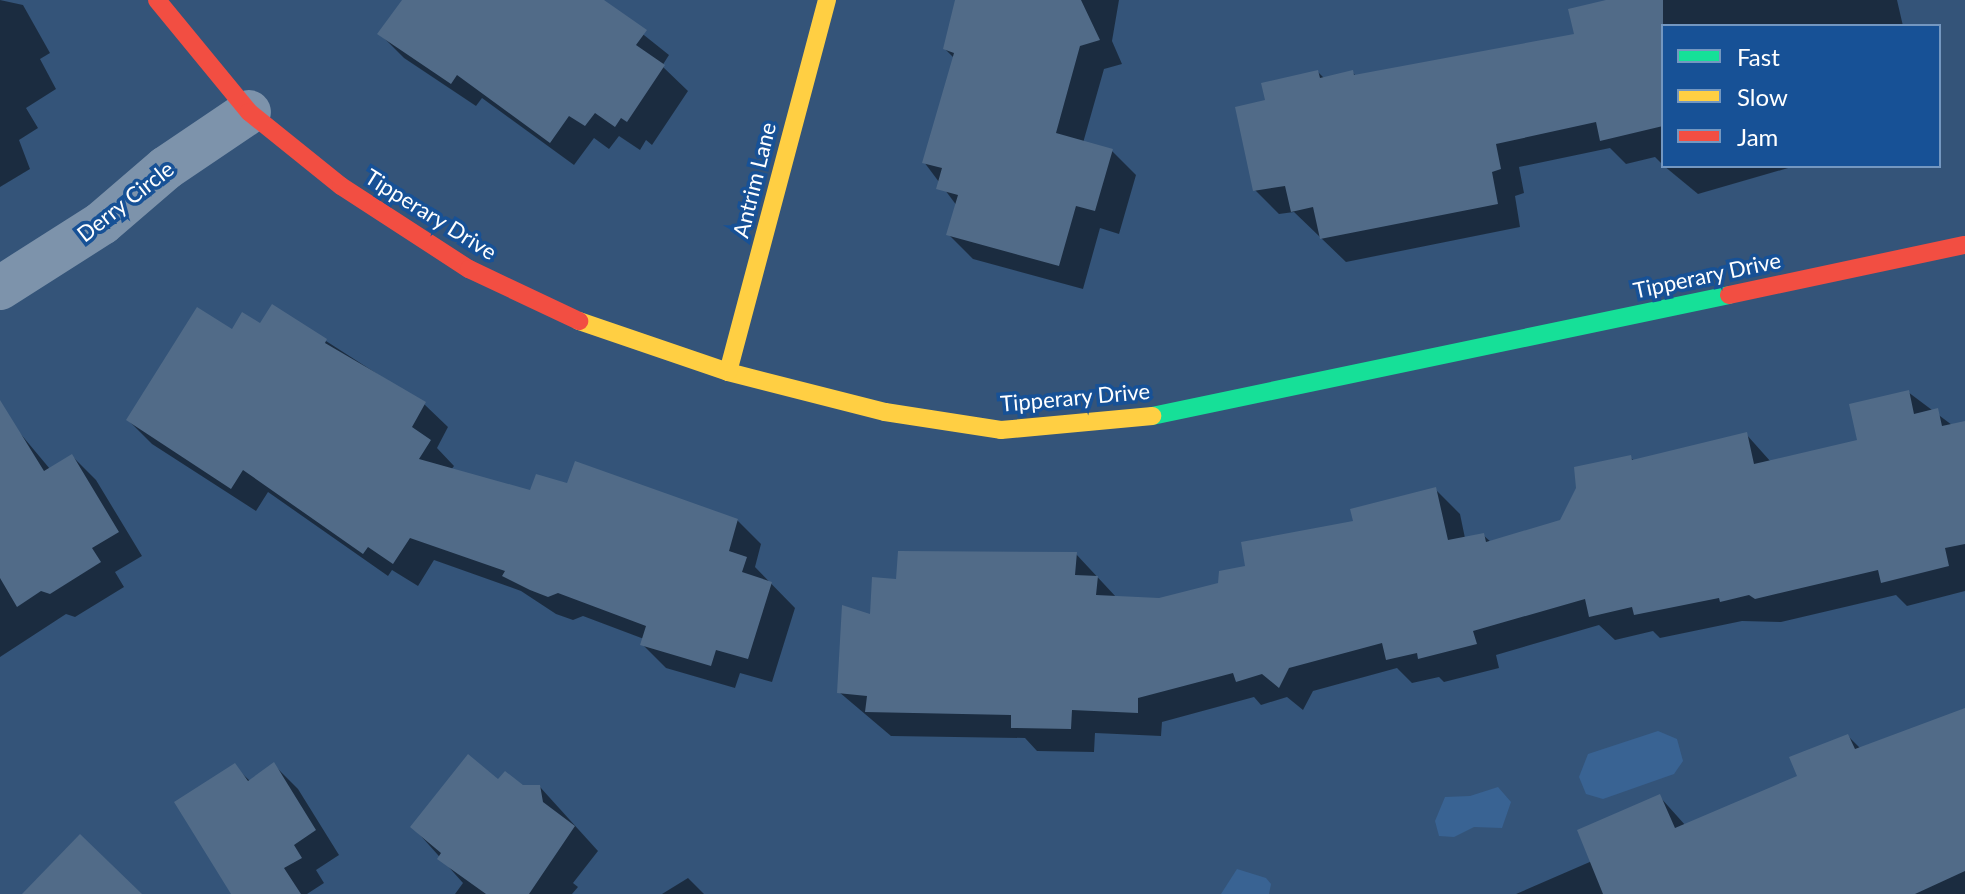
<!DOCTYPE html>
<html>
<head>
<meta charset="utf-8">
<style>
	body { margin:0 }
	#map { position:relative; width:1965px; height:894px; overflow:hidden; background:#345479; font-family:Lato,sans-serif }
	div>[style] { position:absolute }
	.water>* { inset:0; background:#396393 }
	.shadow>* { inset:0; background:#0007 }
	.building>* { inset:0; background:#516b88 }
	.street>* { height:44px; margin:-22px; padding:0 22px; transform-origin:22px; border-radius:22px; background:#7d93ab }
	.fast>* { height:18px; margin:-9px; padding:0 9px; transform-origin:9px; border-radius:9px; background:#16e098 }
	.slow>* { height:18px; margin:-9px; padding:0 9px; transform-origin:9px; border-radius:9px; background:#ffcf43 }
	.jam>* { height:18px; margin:-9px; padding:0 9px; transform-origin:9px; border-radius:9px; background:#f24e42 }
	span { translate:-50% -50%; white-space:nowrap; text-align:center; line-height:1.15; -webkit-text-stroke:7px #175196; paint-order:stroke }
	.street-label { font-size:22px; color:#fff }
	.legend { position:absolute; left:1661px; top:24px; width:280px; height:144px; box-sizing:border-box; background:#175196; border:2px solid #7497c0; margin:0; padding:10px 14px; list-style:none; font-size:24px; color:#fff }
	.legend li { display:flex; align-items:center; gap:16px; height:40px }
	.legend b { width:40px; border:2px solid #7497c0 }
</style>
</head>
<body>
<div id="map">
	<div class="water">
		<i style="clip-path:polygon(1658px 731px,1677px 739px,1683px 761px,1674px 774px,1603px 799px,1586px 794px,1579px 777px,1588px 754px)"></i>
		<i style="clip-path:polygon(1498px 787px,1511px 802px,1502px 828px,1474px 827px,1454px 837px,1439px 836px,1435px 821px,1445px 797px,1470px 796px)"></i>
		<i style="clip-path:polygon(1237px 869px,1266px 878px,1271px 884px,1269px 894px,1221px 894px)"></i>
	</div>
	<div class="shadow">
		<i style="clip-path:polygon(0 0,23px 5px,50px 53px,40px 59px,56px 89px,26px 108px,38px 128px,19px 140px,30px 169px,0 187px)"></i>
		<i style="clip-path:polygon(404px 0,600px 0,669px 55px,662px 66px,688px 91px,652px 145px,646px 140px,640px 150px,619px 136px,609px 149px,594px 138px,574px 165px,482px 98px,476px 106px,404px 58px,380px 34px)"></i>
		<i style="clip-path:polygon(957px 0,1119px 0,1112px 41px,1122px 64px,1104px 69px,1083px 143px,1112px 151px,1136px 175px,1119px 234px,1100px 228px,1083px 289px,973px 259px,949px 235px,957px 206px,924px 162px,954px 58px,945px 49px)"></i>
		<i style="clip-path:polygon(1615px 0,1897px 0,1903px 26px,1663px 26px,1663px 165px,1655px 157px,1626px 164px,1610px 148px,1519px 167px,1524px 193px,1515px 196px,1520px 227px,1346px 262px,1294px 212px,1279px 214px,1255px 190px,1267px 101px,1318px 72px,1325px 79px,1352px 72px,1357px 77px,1577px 35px)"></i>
		<i style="clip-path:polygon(1664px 166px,1795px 166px,1698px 194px)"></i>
		<i style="clip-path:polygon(261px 326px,326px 341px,424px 404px,448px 427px,437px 448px,454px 466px,451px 470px,531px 492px,568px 486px,737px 520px,761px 544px,755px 567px,795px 608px,772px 682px,740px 673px,735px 688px,666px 668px,642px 644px,644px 639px,583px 616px,573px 620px,556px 614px,521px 591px,434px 560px,418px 586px,392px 570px,388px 576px,268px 492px,256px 511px,152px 444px,128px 420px,232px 331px)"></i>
		<i style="clip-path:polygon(1908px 392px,1952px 425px,1965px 423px,1965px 591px,1907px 606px,1896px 595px,1781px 622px,1742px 621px,1660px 638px,1653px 631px,1615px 640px,1599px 625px,1496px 655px,1499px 668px,1444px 682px,1439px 677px,1412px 683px,1397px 668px,1313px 691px,1303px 710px,1287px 697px,1261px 705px,1254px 697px,1162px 722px,1161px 736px,1095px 733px,1094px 752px,1037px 751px,1025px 738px,891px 736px,839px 692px,872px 617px,898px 581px,1076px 554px,1117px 598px,1159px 600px,1219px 585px,1247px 567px,1436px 490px,1460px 514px,1465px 538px,1483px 535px,1491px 542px,1561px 522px,1630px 457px,1634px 461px,1746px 434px,1771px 462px,1860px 442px)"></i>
		<i style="clip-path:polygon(14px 426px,50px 469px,72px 456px,96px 480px,142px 556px,115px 572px,124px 587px,75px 617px,66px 614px,0 657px,0 435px)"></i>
		<i style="clip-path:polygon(1965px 710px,1965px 894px,1516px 894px,1592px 861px,1660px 797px,1686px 826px,1800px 777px,1848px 736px,1861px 749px)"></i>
		<i style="clip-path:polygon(274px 765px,298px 789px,339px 855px,316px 870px,324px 883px,307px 894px,233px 894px,234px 766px,250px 781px)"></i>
		<i style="clip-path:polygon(498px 782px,540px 787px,598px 851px,573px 883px,578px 887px,572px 894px,455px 894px,463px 883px,412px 826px)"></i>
		<i style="clip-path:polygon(688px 878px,704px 894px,662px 894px)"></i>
	</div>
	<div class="building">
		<i style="clip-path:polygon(402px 0,604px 0,647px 30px,636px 45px,665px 65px,627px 122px,621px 118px,615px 127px,595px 113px,585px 126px,569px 116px,550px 143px,457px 75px,451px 84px,377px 34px)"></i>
		<i style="clip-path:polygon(955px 0,1081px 0,1100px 40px,1080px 46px,1056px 133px,1113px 149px,1095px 211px,1076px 206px,1059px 266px,946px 235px,958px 195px,936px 189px,942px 168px,922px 163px,954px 53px,943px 49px)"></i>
		<i style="clip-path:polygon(1606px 0,1663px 0,1663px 126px,1600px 141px,1596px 122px,1496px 144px,1501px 169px,1492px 172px,1498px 204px,1320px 239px,1313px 207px,1291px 212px,1285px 186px,1253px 191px,1235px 107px,1265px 100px,1261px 83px,1318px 70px,1320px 78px,1353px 70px,1354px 75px,1574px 34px,1568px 9px)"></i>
		<i style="clip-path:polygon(272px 304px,327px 339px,325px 343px,426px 402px,412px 427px,431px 440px,419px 459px,530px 490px,536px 474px,567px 483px,575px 461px,738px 519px,729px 551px,747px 557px,742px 572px,772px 582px,748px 659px,716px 650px,711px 666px,640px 645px,646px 626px,558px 593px,548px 597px,530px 590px,502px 576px,505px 571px,410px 538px,393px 564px,368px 547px,363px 554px,243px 470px,231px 489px,126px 420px,197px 307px,232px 329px,242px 312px,260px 323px)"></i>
		<i style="clip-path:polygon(1909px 390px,1914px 414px,1938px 408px,1942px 426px,1965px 421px,1965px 544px,1945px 548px,1949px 566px,1881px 583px,1878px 570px,1755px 599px,1749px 595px,1720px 602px,1719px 598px,1634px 615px,1632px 607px,1589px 617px,1585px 599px,1473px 631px,1477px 644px,1418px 659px,1417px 653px,1386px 660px,1382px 643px,1289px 668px,1279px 688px,1262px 674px,1236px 682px,1233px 673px,1138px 698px,1138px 713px,1072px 710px,1071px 729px,1011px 728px,1011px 715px,865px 712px,867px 696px,837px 693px,842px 605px,870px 614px,872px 577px,896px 579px,898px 551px,1077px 552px,1075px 575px,1098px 576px,1096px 595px,1159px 598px,1218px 583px,1219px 571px,1245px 566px,1241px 542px,1353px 521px,1350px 509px,1436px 487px,1448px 540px,1484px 533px,1486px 542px,1560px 520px,1576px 488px,1574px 467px,1631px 455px,1632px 460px,1747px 432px,1754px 464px,1857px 440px,1849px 404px)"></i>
		<i style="clip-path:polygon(0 400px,44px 471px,72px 454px,119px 532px,92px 548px,101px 562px,50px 594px,41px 591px,17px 607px,0 578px)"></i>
		<i style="clip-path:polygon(1965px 708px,1965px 871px,1915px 894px,1603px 894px,1577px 830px,1660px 794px,1675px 828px,1797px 776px,1789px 757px,1848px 734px,1855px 749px)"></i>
		<i style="clip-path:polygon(468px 754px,498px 779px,505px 771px,523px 785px,540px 785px,543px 802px,575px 826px,529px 894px,486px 894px,437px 859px,441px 853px,410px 827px)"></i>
		<i style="clip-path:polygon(274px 762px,316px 830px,294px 845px,302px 858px,284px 868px,301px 894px,231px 894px,174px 802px,235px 763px,248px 781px)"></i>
		<i style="clip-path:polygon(80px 834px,142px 894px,22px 894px)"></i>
	</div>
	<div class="street">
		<i style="left:0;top:288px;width:121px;rotate:-32.5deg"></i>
		<i style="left:102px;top:223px;width:84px;rotate:-40.7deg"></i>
		<i style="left:166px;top:168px;width:100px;rotate:-34deg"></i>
	</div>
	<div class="fast">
		<i style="left:1152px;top:416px;width:590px;rotate:-11.84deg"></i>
	</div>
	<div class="slow">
		<i style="left:579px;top:321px;width:157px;rotate:18.9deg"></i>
		<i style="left:728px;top:372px;width:162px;rotate:14.3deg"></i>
		<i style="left:885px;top:412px;width:117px;rotate:8.8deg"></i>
		<i style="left:1001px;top:430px;width:152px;rotate:-5.3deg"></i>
		<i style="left:728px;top:372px;width:385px;rotate:-75.1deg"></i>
	</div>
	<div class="jam">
		<i style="left:157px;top:0;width:145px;rotate:50.6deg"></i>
		<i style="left:249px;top:112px;width:118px;rotate:38.8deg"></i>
		<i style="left:341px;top:186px;width:153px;rotate:33deg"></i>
		<i style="left:469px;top:269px;width:122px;rotate:25.3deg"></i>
		<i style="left:1729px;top:295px;width:241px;rotate:-12deg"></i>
	</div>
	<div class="street-label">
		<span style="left:754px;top:180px;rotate:-76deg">Antrim Lane</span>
		<span style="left:125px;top:201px;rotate:-38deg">Derry Circle</span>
		<span style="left:431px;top:214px;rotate:32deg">Tipperary Drive</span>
		<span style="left:1707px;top:275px;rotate:-12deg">Tipperary Drive</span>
		<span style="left:1075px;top:397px;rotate:-5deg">Tipperary Drive</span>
	</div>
	<ul class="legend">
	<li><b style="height:10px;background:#16e098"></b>Fast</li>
	<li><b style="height:10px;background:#ffcf43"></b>Slow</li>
	<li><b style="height:10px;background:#f24e42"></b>Jam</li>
	</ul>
</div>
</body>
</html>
